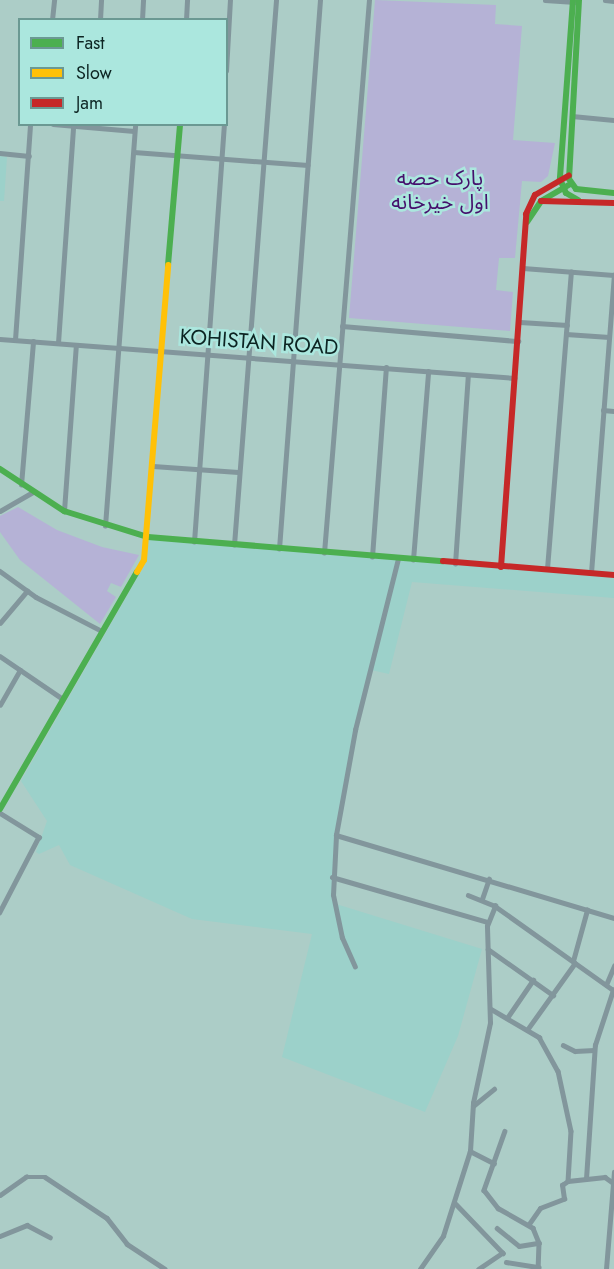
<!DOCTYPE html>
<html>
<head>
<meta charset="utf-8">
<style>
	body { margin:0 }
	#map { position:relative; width:614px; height:1269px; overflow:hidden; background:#accdc7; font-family:Jost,"Noto Sans Arabic",sans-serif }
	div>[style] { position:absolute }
	.built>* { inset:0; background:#9cd1ca }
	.green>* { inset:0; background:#b5b2d6 }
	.street>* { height:4.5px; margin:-2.25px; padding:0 2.25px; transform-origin:2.25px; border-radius:2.25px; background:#82969c }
	.fast>* { height:6px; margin:-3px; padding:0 3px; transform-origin:3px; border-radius:3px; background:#4caf50 }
	.slow>* { height:6px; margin:-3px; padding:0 3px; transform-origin:3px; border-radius:3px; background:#ffc107 }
	.jam>* { height:6px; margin:-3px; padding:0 3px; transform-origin:3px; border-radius:3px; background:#c62828 }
	span { translate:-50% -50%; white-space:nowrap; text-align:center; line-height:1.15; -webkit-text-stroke:5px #abe7de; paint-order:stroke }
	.park-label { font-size:21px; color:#45106c }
	.street-label { font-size:21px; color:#0c2422 }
	.legend { position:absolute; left:18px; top:18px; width:210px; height:108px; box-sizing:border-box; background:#abe7de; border:2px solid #6b9993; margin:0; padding:8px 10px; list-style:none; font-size:18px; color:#0c2422 }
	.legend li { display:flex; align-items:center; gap:12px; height:30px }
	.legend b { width:30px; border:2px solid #6b9993 }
</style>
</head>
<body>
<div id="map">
	<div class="built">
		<i style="clip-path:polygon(0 156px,7px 157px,4px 201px,0 201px)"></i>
		<i style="clip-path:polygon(148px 537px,614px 575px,614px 598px,412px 582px,389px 674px,371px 670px,355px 730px,341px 812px,332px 877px,336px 904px,482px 949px,458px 1036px,425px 1112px,282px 1057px,312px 934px,192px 919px,70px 865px,59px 845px,39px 854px,36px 852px,47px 821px,21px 781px,147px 561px)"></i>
	</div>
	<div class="green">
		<i style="clip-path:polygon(375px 0,496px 5px,495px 24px,522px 26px,513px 140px,555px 143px,548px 176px,541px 182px,522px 181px,515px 258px,499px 258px,496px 290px,513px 292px,510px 331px,349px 318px)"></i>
		<i style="clip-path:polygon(18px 507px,57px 530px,102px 547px,139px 555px,121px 587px,111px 583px,107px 591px,116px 597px,100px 624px,20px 560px,0 532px,0 516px)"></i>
	</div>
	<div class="street">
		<i style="left:545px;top:0;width:30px;rotate:4deg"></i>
		<i style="left:605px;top:0;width:9px;rotate:6deg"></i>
		<i style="left:52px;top:20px;width:20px;rotate:-84deg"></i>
		<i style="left:100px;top:20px;width:20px;rotate:-87deg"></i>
		<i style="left:142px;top:20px;width:20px;rotate:-87deg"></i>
		<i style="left:186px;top:20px;width:20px;rotate:-87deg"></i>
		<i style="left:226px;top:71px;width:71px;rotate:-86.8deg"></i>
		<i style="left:572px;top:116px;width:42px;rotate:5.4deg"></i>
		<i style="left:53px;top:124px;width:81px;rotate:4.9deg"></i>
		<i style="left:134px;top:152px;width:174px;rotate:4.3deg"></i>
		<i style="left:0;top:153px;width:29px;rotate:6deg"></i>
		<i style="left:523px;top:268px;width:91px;rotate:4.4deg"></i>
		<i style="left:520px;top:322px;width:47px;rotate:3.7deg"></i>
		<i style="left:342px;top:326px;width:177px;rotate:4.9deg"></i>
		<i style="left:566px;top:334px;width:43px;rotate:4deg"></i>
		<i style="left:0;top:339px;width:516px;rotate:4.33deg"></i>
		<i style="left:15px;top:340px;width:217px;rotate:-86deg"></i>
		<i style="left:58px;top:343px;width:217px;rotate:-86deg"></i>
		<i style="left:603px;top:410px;width:11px;rotate:5deg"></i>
		<i style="left:153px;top:466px;width:85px;rotate:4deg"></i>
		<i style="left:21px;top:485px;width:144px;rotate:-85.2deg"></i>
		<i style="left:0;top:511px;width:38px;rotate:-30deg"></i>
		<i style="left:64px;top:511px;width:166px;rotate:-85.9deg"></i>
		<i style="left:105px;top:526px;width:403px;rotate:-85.7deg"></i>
		<i style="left:194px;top:542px;width:419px;rotate:-85.9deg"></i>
		<i style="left:234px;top:545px;width:547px;rotate:-85.59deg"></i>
		<i style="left:279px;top:549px;width:551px;rotate:-85.73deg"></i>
		<i style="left:324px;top:553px;width:555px;rotate:-85.35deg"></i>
		<i style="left:372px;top:557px;width:190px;rotate:-85.8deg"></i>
		<i style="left:413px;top:560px;width:189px;rotate:-85.4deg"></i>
		<i style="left:455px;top:564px;width:189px;rotate:-86.1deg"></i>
		<i style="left:547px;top:569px;width:298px;rotate:-85.4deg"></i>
		<i style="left:0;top:571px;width:44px;rotate:35.8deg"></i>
		<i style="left:36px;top:597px;width:74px;rotate:27.3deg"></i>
		<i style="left:591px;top:573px;width:299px;rotate:-85.6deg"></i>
		<i style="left:0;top:623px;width:42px;rotate:-49.8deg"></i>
		<i style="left:0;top:656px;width:76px;rotate:34.3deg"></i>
		<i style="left:0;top:705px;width:40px;rotate:-60.3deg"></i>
		<i style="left:0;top:813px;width:46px;rotate:31.6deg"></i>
		<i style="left:39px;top:837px;width:85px;rotate:117.5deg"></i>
		<i style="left:336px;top:835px;width:290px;rotate:16.6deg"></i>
		<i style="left:332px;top:877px;width:162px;rotate:16.1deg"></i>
		<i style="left:468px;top:895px;width:29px;rotate:22deg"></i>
		<i style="left:495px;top:906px;width:145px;rotate:35.4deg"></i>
		<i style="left:482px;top:899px;width:21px;rotate:-71deg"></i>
		<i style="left:488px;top:949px;width:80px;rotate:35.3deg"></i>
		<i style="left:573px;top:961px;width:53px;rotate:-74.6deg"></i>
		<i style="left:355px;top:967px;width:32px;rotate:-114deg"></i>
		<i style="left:342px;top:938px;width:44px;rotate:-101.8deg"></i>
		<i style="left:333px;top:895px;width:60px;rotate:-87.1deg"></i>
		<i style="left:336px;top:835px;width:107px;rotate:-79.7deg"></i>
		<i style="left:355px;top:730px;width:176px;rotate:-75.9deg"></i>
		<i style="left:606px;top:985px;width:21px;rotate:-67deg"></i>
		<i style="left:491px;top:1009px;width:56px;rotate:30.3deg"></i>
		<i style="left:539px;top:1037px;width:39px;rotate:61deg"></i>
		<i style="left:558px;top:1071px;width:61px;rotate:77.8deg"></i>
		<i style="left:571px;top:1131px;width:50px;rotate:93.4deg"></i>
		<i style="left:507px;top:1018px;width:46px;rotate:-55.6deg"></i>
		<i style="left:527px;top:1030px;width:82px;rotate:-54.4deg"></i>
		<i style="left:563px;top:1045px;width:13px;rotate:27deg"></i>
		<i style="left:575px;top:1051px;width:19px;rotate:-3deg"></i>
		<i style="left:473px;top:1106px;width:27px;rotate:-39deg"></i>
		<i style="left:505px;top:1131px;width:63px;rotate:109.6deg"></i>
		<i style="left:484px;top:1190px;width:23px;rotate:52deg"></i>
		<i style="left:498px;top:1208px;width:40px;rotate:29.7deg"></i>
		<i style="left:533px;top:1228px;width:16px;rotate:68deg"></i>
		<i style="left:539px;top:1243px;width:26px;rotate:92deg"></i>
		<i style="left:470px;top:1151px;width:27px;rotate:27deg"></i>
		<i style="left:586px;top:1179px;width:134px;rotate:-86.2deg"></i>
		<i style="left:595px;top:1045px;width:58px;rotate:-71.9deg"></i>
		<i style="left:0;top:1195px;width:32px;rotate:-35deg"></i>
		<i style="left:26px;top:1177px;width:19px"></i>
		<i style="left:45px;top:1177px;width:74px;rotate:33.5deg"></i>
		<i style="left:107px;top:1218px;width:33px;rotate:52deg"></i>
		<i style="left:127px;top:1244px;width:45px;rotate:33.3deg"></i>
		<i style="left:456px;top:1204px;width:68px;rotate:46.2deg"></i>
		<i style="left:503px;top:1253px;width:29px;rotate:146deg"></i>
		<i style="left:529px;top:1224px;width:19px;rotate:-55deg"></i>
		<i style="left:540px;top:1208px;width:26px;rotate:-21deg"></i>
		<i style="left:564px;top:1199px;width:14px;rotate:-98deg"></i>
		<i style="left:562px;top:1185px;width:7px;rotate:-34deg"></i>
		<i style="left:568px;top:1181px;width:37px;rotate:-6deg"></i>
		<i style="left:605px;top:1177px;width:9px;rotate:36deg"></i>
		<i style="left:497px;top:1228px;width:28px;rotate:39deg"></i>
		<i style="left:519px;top:1246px;width:20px;rotate:-9deg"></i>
		<i style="left:0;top:1236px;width:29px;rotate:-22deg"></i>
		<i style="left:27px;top:1225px;width:26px;rotate:28deg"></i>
		<i style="left:506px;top:1262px;width:33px;rotate:9deg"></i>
		<i style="left:420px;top:1269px;width:40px;rotate:-55.1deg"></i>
		<i style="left:443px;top:1236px;width:89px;rotate:-72.4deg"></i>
		<i style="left:470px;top:1151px;width:48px;rotate:-86.4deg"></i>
		<i style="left:473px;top:1103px;width:82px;rotate:-78deg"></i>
		<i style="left:490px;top:1023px;width:97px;rotate:-91.8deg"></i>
		<i style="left:487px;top:926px;width:22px;rotate:-68deg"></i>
		<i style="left:606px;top:1269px;width:97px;rotate:-85.3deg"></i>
	</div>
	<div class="fast">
		<i style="left:573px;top:0;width:179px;rotate:94.2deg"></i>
		<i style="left:560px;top:179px;width:15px;rotate:67deg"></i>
		<i style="left:566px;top:193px;width:14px;rotate:30deg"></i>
		<i style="left:579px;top:0;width:179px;rotate:93.2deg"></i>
		<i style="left:569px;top:179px;width:12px;rotate:55deg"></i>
		<i style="left:576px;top:189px;width:38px;rotate:6deg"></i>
		<i style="left:527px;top:222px;width:25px;rotate:-56deg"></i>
		<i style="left:541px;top:201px;width:34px;rotate:-30deg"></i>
		<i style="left:168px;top:265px;width:142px;rotate:-85.1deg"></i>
		<i style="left:0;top:469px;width:77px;rotate:33.3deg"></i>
		<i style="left:64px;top:511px;width:88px;rotate:17.2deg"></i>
		<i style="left:148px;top:537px;width:296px;rotate:4.7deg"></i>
		<i style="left:0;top:809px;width:274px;rotate:-60deg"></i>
	</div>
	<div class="slow">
		<i style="left:137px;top:572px;width:14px;rotate:-60deg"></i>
		<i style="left:144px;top:560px;width:296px;rotate:-85.3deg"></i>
	</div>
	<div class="jam">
		<i style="left:541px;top:201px;width:73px;rotate:1.6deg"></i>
		<i style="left:443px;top:561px;width:172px;rotate:4.7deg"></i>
		<i style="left:501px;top:567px;width:354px;rotate:-85.9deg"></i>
		<i style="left:526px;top:214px;width:21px;rotate:-65deg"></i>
		<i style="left:535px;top:195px;width:39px;rotate:-30deg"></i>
	</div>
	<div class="park-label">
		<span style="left:440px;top:190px">پارک حصه<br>اول خیرخانه</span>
	</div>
	<div class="street-label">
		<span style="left:259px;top:342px;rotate:4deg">KOHISTAN ROAD</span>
	</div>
	<ul class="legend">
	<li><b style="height:8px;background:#4caf50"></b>Fast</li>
	<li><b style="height:8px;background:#ffc107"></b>Slow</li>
	<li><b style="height:8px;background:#c62828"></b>Jam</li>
	</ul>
</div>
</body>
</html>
